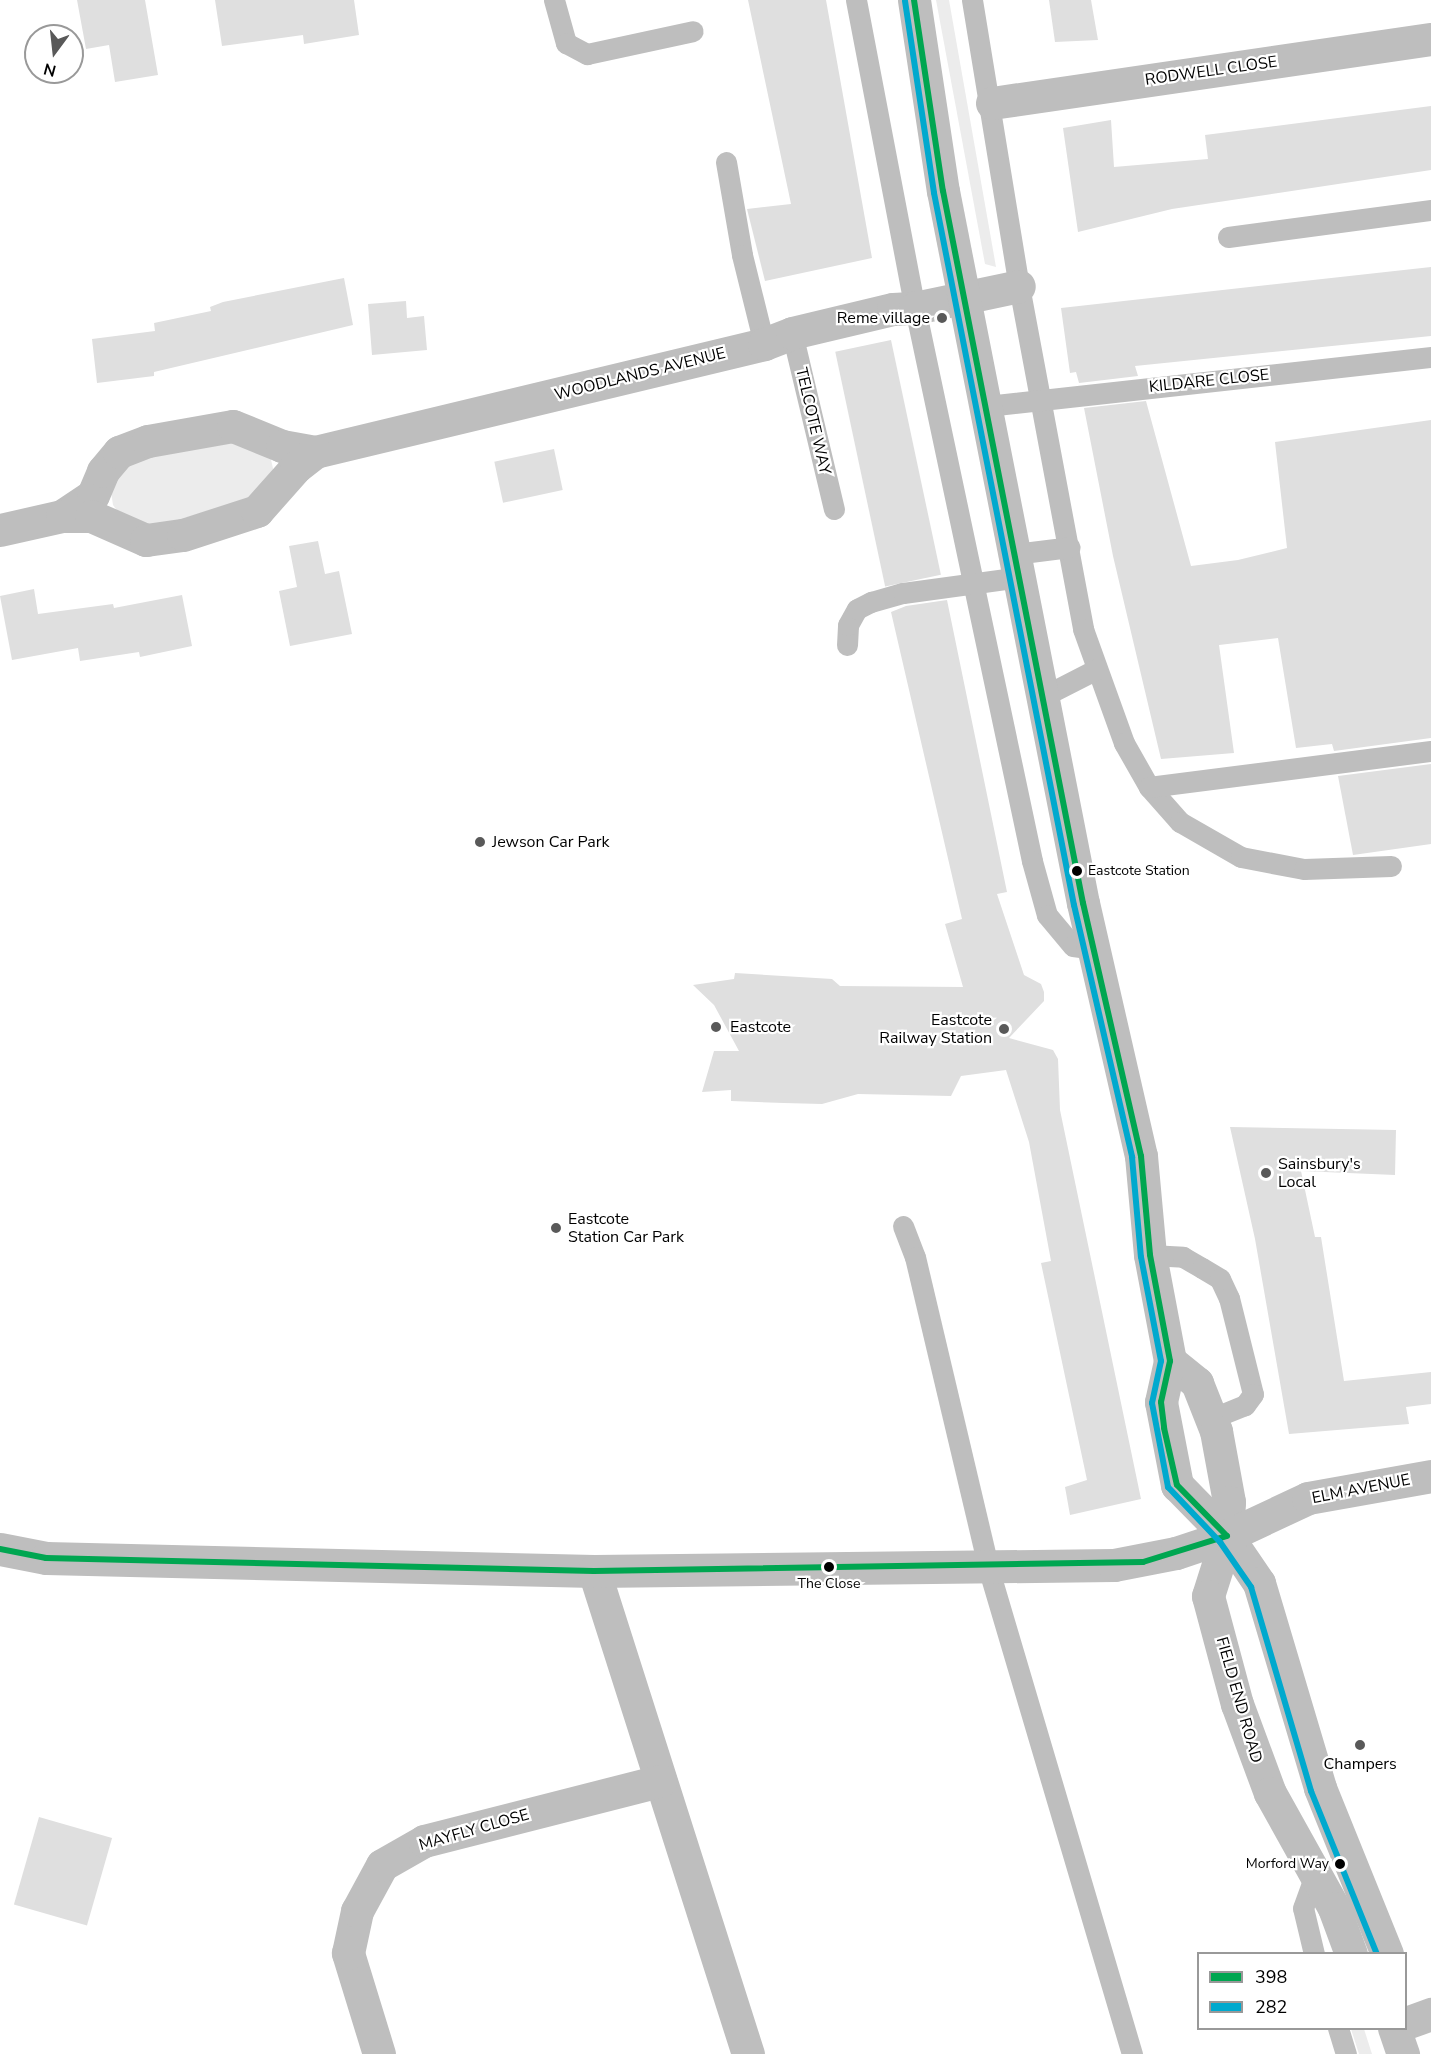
<!DOCTYPE html>
<html>
<head>
<meta charset="utf-8">
<style>
	body { margin:0 }
	#map { position:relative; width:1431px; height:2054px; overflow:hidden; background:#fff; font-family:"Nunito Sans",sans-serif }
	div>[style] { position:absolute }
	.green>* { inset:0; background:#ececec }
	.building>* { inset:0; background:#dfdfdf; transform-origin:0 0 }
	.service>* { height:21px; margin:-10.5px; padding:0 10.5px; transform-origin:10.5px; border-radius:10.5px; background:#bebebe }
	.minor>* { height:33px; margin:-16.5px; padding:0 16.5px; transform-origin:16.5px; border-radius:16.5px; background:#bebebe }
	.tertiary>* { height:33px; margin:-16.5px; padding:0 16.5px; transform-origin:16.5px; border-radius:16.5px; background:#bebebe }
	.bus-1>* { height:6px; margin:-3px; padding:0 3px; transform-origin:3px; border-radius:3px; background:#00a651 }
	.bus-2>* { height:6px; margin:-3px; padding:0 3px; transform-origin:3px; border-radius:3px; background:#00a9ce }
	.dots>* { width:16px; height:16px; translate:-50% -50%; box-sizing:border-box; border:3px solid #fff; border-radius:50% }
	span { translate:-50% -50%; white-space:nowrap; text-align:center; line-height:1.15; -webkit-text-stroke:4.5px #fff; paint-order:stroke }
	.bus-label { font-size:14px; color:#000 }
	.left { translate:0 -50%; text-align:left }
	.right { translate:-100% -50%; text-align:right }
	.street-label { font-size:16px; color:#000 }
	.poi-label { font-size:16px; color:#000 }
	.legend { position:absolute; left:1197px; top:1952px; width:210px; height:78px; box-sizing:border-box; background:#fff; border:2px solid #999; margin:0; padding:8px 10px; list-style:none; font-size:18px; color:#000 }
	.legend li { display:flex; align-items:center; gap:12px; height:30px }
	.legend b { width:30px; border:2px solid #999 }
	.north { position:absolute; left:24px; top:24px; width:60px; height:60px; box-sizing:border-box; background:#fff; border:2px solid #999; border-radius:50%; rotate:195deg; font-size:16px; font-weight:700; line-height:24px; text-align:center; color:#000 }
	.north::after { content:''; display:block; margin:auto; width:21px; height:27px; background:#595959; clip-path:polygon(50% 0,100% 100%,50% 72%,0 100%) }
</style>
</head>
<body>
<div id="map">
	<div class="green">
		<i style="clip-path:polygon(936px 0,949px 0,996px 267px,985px 264px)"></i>
		<i style="clip-path:polygon(224px 439px,270px 455px,274px 473px,263px 495px,143px 530px,124px 520px,113px 505px,110px 485px,122px 461px)"></i>
		<i style="clip-path:polygon(1351px 2029px,1364px 2029px,1372px 2054px,1359px 2054px)"></i>
	</div>
	<div class="building">
		<i style="clip-path:polygon(77px 0,145px 0,158px 75px,115px 82px,109px 45px,86px 49px)"></i>
		<i style="clip-path:polygon(215px 0,354px 0,359px 35px,304px 44px,303px 35px,222px 46px)"></i>
		<i style="clip-path:polygon(748px 0,826px 0,872px 258px,765px 281px,747px 209px,791px 204px)"></i>
		<i style="clip-path:polygon(1049px 0,1091px 0,1098px 40px,1055px 42px)"></i>
		<i style="clip-path:polygon(1431px 106px,1431px 170px,1172px 209px,1078px 232px,1063px 128px,1111px 120px,1114px 167px,1208px 159px,1205px 135px)"></i>
		<i style="clip-path:polygon(1431px 267px,1431px 336px,1135px 366px,1138px 376px,1079px 383px,1076px 372px,1070px 373px,1061px 308px)"></i>
		<i style="clip-path:polygon(344px 278px,353px 325px,154px 372px,154px 376px,97px 383px,92px 339px,155px 331px,154px 323px,211px 311px,210px 307px,223px 302px)"></i>
		<i style="clip-path:polygon(406px 301px,407px 318px,424px 316px,427px 350px,372px 355px,368px 304px)"></i>
		<i style="left:891px;top:340px;width:240px;height:57px;rotate:78deg"></i>
		<i style="clip-path:polygon(1146px 401px,1191px 566px,1238px 560px,1287px 548px,1275px 442px,1431px 420px,1431px 738px,1334px 751px,1332px 744px,1296px 748px,1278px 638px,1219px 645px,1234px 753px,1161px 759px,1113px 556px,1084px 408px)"></i>
		<i style="left:554px;top:449px;width:42px;height:61px;rotate:78deg"></i>
		<i style="clip-path:polygon(318px 541px,325px 574px,339px 571px,352px 634px,290px 646px,279px 591px,297px 587px,289px 546px)"></i>
		<i style="clip-path:polygon(34px 589px,38px 614px,113px 604px,114px 608px,182px 595px,192px 646px,140px 657px,139px 652px,80px 661px,78px 648px,12px 660px,0 596px)"></i>
		<i style="clip-path:polygon(947px 600px,1007px 892px,997px 894px,1024px 975px,1041px 984px,1044px 992px,1044px 1001px,1009px 1038px,1053px 1050px,1058px 1059px,1060px 1110px,1141px 1499px,1070px 1515px,1065px 1487px,1087px 1480px,1041px 1263px,1051px 1261px,1029px 1142px,1006px 1070px,961px 1076px,951px 1096px,858px 1094px,822px 1104px,784px 1103px,731px 1101px,731px 1090px,702px 1092px,714px 1051px,739px 1051px,714px 1005px,693px 985px,734px 979px,735px 973px,832px 979px,840px 986px,963px 987px,945px 924px,962px 919px,891px 612px,906px 606px)"></i>
		<i style="clip-path:polygon(1431px 764px,1431px 844px,1353px 855px,1338px 776px)"></i>
		<i style="clip-path:polygon(1230px 1127px,1396px 1130px,1395px 1175px,1301px 1171px,1315px 1237px,1321px 1237px,1344px 1381px,1431px 1372px,1431px 1404px,1406px 1407px,1409px 1424px,1289px 1434px,1255px 1239px)"></i>
		<i style="left:39px;top:1817px;width:76px;height:91px;rotate:16deg"></i>
	</div>
	<div class="service">
		<i style="left:554px;top:0;width:45px;rotate:74.4deg"></i>
		<i style="left:566px;top:43px;width:24px;rotate:28deg"></i>
		<i style="left:587px;top:54px;width:108px;rotate:-12.2deg"></i>
		<i style="left:856px;top:0;width:314px;rotate:79.2deg"></i>
		<i style="left:915px;top:308px;width:565px;rotate:78.05deg"></i>
		<i style="left:1032px;top:861px;width:56px;rotate:74.5deg"></i>
		<i style="left:1047px;top:915px;width:40px;rotate:50deg"></i>
		<i style="left:1073px;top:946px;width:21px;rotate:8deg"></i>
		<i style="left:972px;top:0;width:290px;rotate:80.7deg"></i>
		<i style="left:1019px;top:286px;width:349px;rotate:79.4deg"></i>
		<i style="left:1083px;top:629px;width:121px;rotate:70.2deg"></i>
		<i style="left:1124px;top:743px;width:51px;rotate:60.4deg"></i>
		<i style="left:1149px;top:787px;width:47px;rotate:48.5deg"></i>
		<i style="left:1180px;top:822px;width:70px;rotate:29.8deg"></i>
		<i style="left:1241px;top:857px;width:64px;rotate:10.8deg"></i>
		<i style="left:1304px;top:869px;width:87px;rotate:-2deg"></i>
		<i style="left:726px;top:162px;width:94px;rotate:80.2deg"></i>
		<i style="left:742px;top:255px;width:92px;rotate:76.1deg"></i>
		<i style="left:1228px;top:237px;width:205px;rotate:-7.6deg"></i>
		<i style="left:792px;top:333px;width:181px;rotate:76.6deg"></i>
		<i style="left:987px;top:406px;width:447px;rotate:-6.3deg"></i>
		<i style="left:1014px;top:554px;width:56px;rotate:-7.1deg"></i>
		<i style="left:847px;top:645px;width:20px;rotate:-87deg"></i>
		<i style="left:848px;top:625px;width:18px;rotate:-61deg"></i>
		<i style="left:857px;top:609px;width:16px;rotate:-27deg"></i>
		<i style="left:871px;top:602px;width:33px;rotate:-16deg"></i>
		<i style="left:903px;top:593px;width:118px;rotate:-7.8deg"></i>
		<i style="left:1044px;top:696px;width:59px;rotate:-27deg"></i>
		<i style="left:1149px;top:787px;width:284px;rotate:-7.3deg"></i>
		<i style="left:903px;top:1226px;width:33px;rotate:69deg"></i>
		<i style="left:915px;top:1257px;width:318px;rotate:76.7deg"></i>
		<i style="left:988px;top:1567px;width:508px;rotate:73.53deg"></i>
		<i style="left:1150px;top:1255px;width:33px;rotate:3deg"></i>
		<i style="left:1183px;top:1257px;width:22px;rotate:30deg"></i>
		<i style="left:1202px;top:1268px;width:21px;rotate:31deg"></i>
		<i style="left:1220px;top:1279px;width:21px;rotate:65deg"></i>
		<i style="left:1229px;top:1298px;width:99px;rotate:76deg"></i>
		<i style="left:1253px;top:1394px;width:14px;rotate:126deg"></i>
		<i style="left:1245px;top:1405px;width:35px;rotate:158deg"></i>
		<i style="left:1314px;top:1954px;width:47px;rotate:-103.4deg"></i>
		<i style="left:1303px;top:1908px;width:35px;rotate:-70deg"></i>
		<i style="left:1338px;top:2028px;width:27px;rotate:73deg"></i>
	</div>
	<div class="minor">
		<i style="left:992px;top:103px;width:444px;rotate:-8.3deg"></i>
		<i style="left:62px;top:516px;width:37px;rotate:-34deg"></i>
		<i style="left:93px;top:495px;width:26px;rotate:-67deg"></i>
		<i style="left:103px;top:471px;width:25px;rotate:-50deg"></i>
		<i style="left:119px;top:452px;width:31px;rotate:-21deg"></i>
		<i style="left:148px;top:441px;width:86px;rotate:-10deg"></i>
		<i style="left:233px;top:426px;width:53px;rotate:22.2deg"></i>
		<i style="left:282px;top:446px;width:34px;rotate:10deg"></i>
		<i style="left:315px;top:452px;width:462px;rotate:-13.5deg"></i>
		<i style="left:764px;top:344px;width:30px;rotate:-21deg"></i>
		<i style="left:792px;top:333px;width:104px;rotate:-13.4deg"></i>
		<i style="left:893px;top:309px;width:22px;rotate:-3deg"></i>
		<i style="left:915px;top:308px;width:106px;rotate:-11.9deg"></i>
		<i style="left:0;top:530px;width:64px;rotate:-12.7deg"></i>
		<i style="left:62px;top:516px;width:29px"></i>
		<i style="left:91px;top:516px;width:60px;rotate:23.6deg"></i>
		<i style="left:146px;top:540px;width:37px;rotate:-8deg"></i>
		<i style="left:183px;top:535px;width:78px;rotate:-18deg"></i>
		<i style="left:257px;top:511px;width:59px;rotate:-48.4deg"></i>
		<i style="left:296px;top:467px;width:24px;rotate:-38deg"></i>
		<i style="left:594px;top:1571px;width:507px;rotate:72.32deg"></i>
		<i style="left:1406px;top:2023px;width:27px;rotate:-20deg"></i>
		<i style="left:379px;top:2054px;width:106px;rotate:-107.1deg"></i>
		<i style="left:348px;top:1953px;width:43px;rotate:-77.9deg"></i>
		<i style="left:357px;top:1911px;width:52px;rotate:-61.5deg"></i>
		<i style="left:382px;top:1865px;width:48px;rotate:-29.7deg"></i>
		<i style="left:424px;top:1841px;width:244px;rotate:-14.3deg"></i>
	</div>
	<div class="tertiary">
		<i style="left:914px;top:0;width:193px;rotate:81.4deg"></i>
		<i style="left:943px;top:191px;width:726px;rotate:78.88deg"></i>
		<i style="left:1083px;top:903px;width:260px;rotate:77.1deg"></i>
		<i style="left:1141px;top:1156px;width:99px;rotate:84.8deg"></i>
		<i style="left:1150px;top:1255px;width:108px;rotate:79.3deg"></i>
		<i style="left:1170px;top:1361px;width:42px;rotate:102.4deg"></i>
		<i style="left:1161px;top:1402px;width:85px;rotate:79.1deg"></i>
		<i style="left:1177px;top:1485px;width:71px;rotate:45.6deg"></i>
		<i style="left:1227px;top:1536px;width:57px;rotate:55.8deg"></i>
		<i style="left:1259px;top:1583px;width:214px;rotate:73.4deg"></i>
		<i style="left:1320px;top:1788px;width:179px;rotate:68deg"></i>
		<i style="left:1170px;top:1361px;width:35px;rotate:39deg"></i>
		<i style="left:1197px;top:1383px;width:52px;rotate:68.4deg"></i>
		<i style="left:1216px;top:1431px;width:72px;rotate:79.6deg"></i>
		<i style="left:1229px;top:1502px;width:34px;rotate:93deg"></i>
		<i style="left:1227px;top:1536px;width:63px;rotate:107.6deg"></i>
		<i style="left:1208px;top:1596px;width:112px;rotate:75deg"></i>
		<i style="left:1237px;top:1704px;width:95px;rotate:69.7deg"></i>
		<i style="left:1270px;top:1793px;width:132px;rotate:60.9deg"></i>
		<i style="left:1334px;top:1908px;width:49px;rotate:69.7deg"></i>
		<i style="left:0;top:1549px;width:47px;rotate:11.1deg"></i>
		<i style="left:46px;top:1558px;width:548px;rotate:1.36deg"></i>
		<i style="left:594px;top:1571px;width:520px;rotate:-0.66deg"></i>
		<i style="left:1114px;top:1565px;width:63px;rotate:-11deg"></i>
		<i style="left:1176px;top:1553px;width:54px;rotate:-18.4deg"></i>
		<i style="left:1227px;top:1536px;width:89px;rotate:-25.1deg"></i>
		<i style="left:1308px;top:1498px;width:125px;rotate:-10.1deg"></i>
		<i style="left:1394px;top:2028px;width:28px;rotate:71deg"></i>
	</div>
	<div class="bus-1">
		<i style="left:914px;top:0;width:193px;rotate:81.4deg"></i>
		<i style="left:943px;top:191px;width:726px;rotate:78.88deg"></i>
		<i style="left:1083px;top:903px;width:260px;rotate:77.1deg"></i>
		<i style="left:1141px;top:1156px;width:99px;rotate:84.8deg"></i>
		<i style="left:1150px;top:1255px;width:108px;rotate:79.3deg"></i>
		<i style="left:1170px;top:1361px;width:42px;rotate:102.4deg"></i>
		<i style="left:1161px;top:1402px;width:26px;rotate:83deg"></i>
		<i style="left:1164px;top:1428px;width:58px;rotate:77.2deg"></i>
		<i style="left:1177px;top:1485px;width:71px;rotate:45.6deg"></i>
		<i style="left:0;top:1549px;width:47px;rotate:11.1deg"></i>
		<i style="left:46px;top:1558px;width:548px;rotate:1.36deg"></i>
		<i style="left:594px;top:1571px;width:549px;rotate:-0.94deg"></i>
		<i style="left:1143px;top:1562px;width:88px;rotate:-17.2deg"></i>
	</div>
	<div class="bus-2">
		<i style="left:905px;top:1px;width:194px;rotate:81.4deg"></i>
		<i style="left:934px;top:193px;width:726px;rotate:78.88deg"></i>
		<i style="left:1074px;top:905px;width:259px;rotate:77deg"></i>
		<i style="left:1132px;top:1157px;width:100px;rotate:84.9deg"></i>
		<i style="left:1141px;top:1257px;width:106px;rotate:79.1deg"></i>
		<i style="left:1161px;top:1361px;width:43px;rotate:102.1deg"></i>
		<i style="left:1152px;top:1403px;width:86px;rotate:79.2deg"></i>
		<i style="left:1168px;top:1487px;width:76px;rotate:46.6deg"></i>
		<i style="left:1220px;top:1542px;width:55px;rotate:55.4deg"></i>
		<i style="left:1251px;top:1587px;width:213px;rotate:73.6deg"></i>
		<i style="left:1311px;top:1791px;width:176px;rotate:68deg"></i>
	</div>
	<div class="dots">
		<i style="left:942px;top:318px;background:#595959"></i>
		<i style="left:480px;top:842px;background:#595959"></i>
		<i style="left:1077px;top:871px;background:#000"></i>
		<i style="left:716px;top:1027px;background:#595959"></i>
		<i style="left:1004px;top:1029px;background:#595959"></i>
		<i style="left:1266px;top:1173px;background:#595959"></i>
		<i style="left:556px;top:1228px;background:#595959"></i>
		<i style="left:829px;top:1567px;background:#000"></i>
		<i style="left:1360px;top:1745px;background:#595959"></i>
		<i style="left:1340px;top:1864px;background:#000"></i>
	</div>
	<div class="bus-label">
		<span class="left" style="left:1088px;top:871px">Eastcote Station</span>
		<span style="left:829px;top:1584px">The Close</span>
		<span class="right" style="left:1329px;top:1864px">Morford Way</span>
	</div>
	<div class="street-label">
		<span style="left:1211px;top:71px;rotate:-8deg">RODWELL CLOSE</span>
		<span style="left:640px;top:374px;rotate:-14deg">WOODLANDS AVENUE</span>
		<span style="left:1209px;top:381px;rotate:-6deg">KILDARE CLOSE</span>
		<span style="left:813px;top:421px;rotate:77deg">TELCOTE WAY</span>
		<span style="left:1361px;top:1489px;rotate:-11deg">ELM AVENUE</span>
		<span style="left:1239px;top:1700px;rotate:74deg">FIELD END ROAD</span>
		<span style="left:474px;top:1830px;rotate:-16deg">MAYFLY CLOSE</span>
	</div>
	<div class="poi-label">
		<span class="right" style="left:930px;top:318px">Reme village</span>
		<span class="left" style="left:492px;top:842px">Jewson Car Park</span>
		<span class="right" style="left:992px;top:1029px">Eastcote<br>Railway Station</span>
		<span class="left" style="left:730px;top:1027px">Eastcote</span>
		<span class="left" style="left:1278px;top:1173px">Sainsbury's<br>Local</span>
		<span class="left" style="left:568px;top:1228px">Eastcote<br>Station Car Park</span>
		<span style="left:1360px;top:1764px">Champers</span>
	</div>
	<ul class="legend">
	<li><b style="height:8px;background:#00a651"></b>398</li>
	<li><b style="height:8px;background:#00a9ce"></b>282</li>
	</ul>
	<div class="north">N</div>
</div>
</body>
</html>
